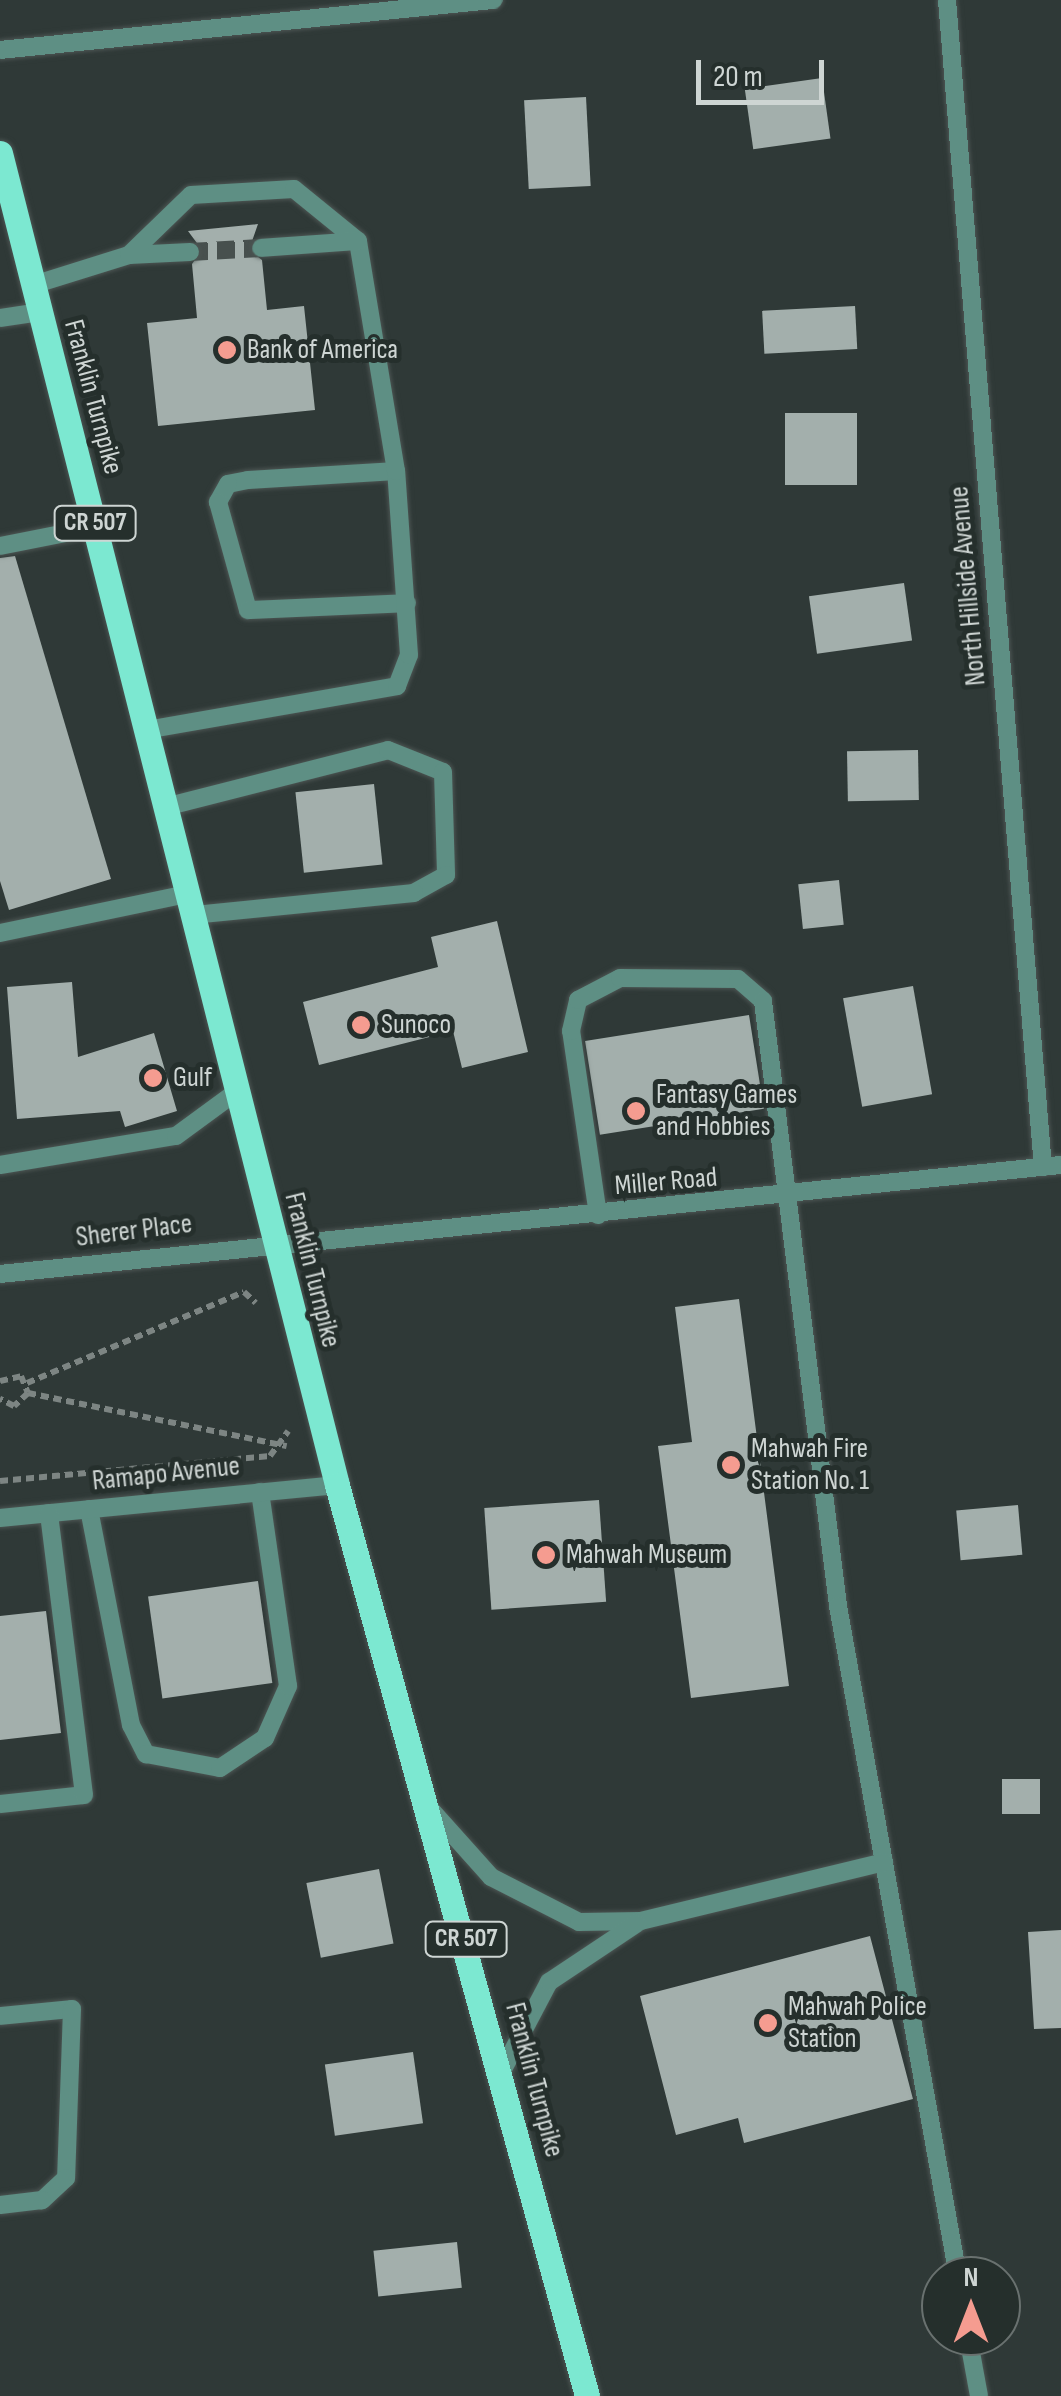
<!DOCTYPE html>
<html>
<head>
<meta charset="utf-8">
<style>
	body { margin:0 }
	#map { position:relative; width:1061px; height:2396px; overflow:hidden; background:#2f3937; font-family:"Sofia Sans Condensed",sans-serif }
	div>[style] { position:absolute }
	.building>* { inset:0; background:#a3afac; transform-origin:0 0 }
	.minor-tunnel>* { height:18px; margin-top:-9px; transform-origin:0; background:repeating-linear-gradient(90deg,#47504e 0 18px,transparent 0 27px) }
	.path>* { height:6px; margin-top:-3px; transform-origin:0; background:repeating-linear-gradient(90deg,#7d8583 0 8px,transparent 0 13px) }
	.roads { filter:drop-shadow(0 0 2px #4c5553) drop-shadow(0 0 2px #4c5553) }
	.minor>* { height:18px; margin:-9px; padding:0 9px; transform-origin:9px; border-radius:9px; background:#5e8f84 }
	.major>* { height:25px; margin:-12.5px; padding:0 12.5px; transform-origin:12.5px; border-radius:12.5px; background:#7ce8d1 }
	.dots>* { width:28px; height:28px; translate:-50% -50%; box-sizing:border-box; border:5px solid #252f2c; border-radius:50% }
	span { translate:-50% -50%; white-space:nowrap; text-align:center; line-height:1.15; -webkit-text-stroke:10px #252f2c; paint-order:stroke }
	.shield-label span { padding:2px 8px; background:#252f2c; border:2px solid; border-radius:8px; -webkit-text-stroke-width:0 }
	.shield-label { font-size:25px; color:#ced5d3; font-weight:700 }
	.poi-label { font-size:28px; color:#ced5d3 }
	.left { translate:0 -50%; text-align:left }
	.street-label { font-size:28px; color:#ced5d3 }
	.north { position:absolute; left:921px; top:2256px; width:100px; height:100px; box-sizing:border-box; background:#252f2c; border:2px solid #69716f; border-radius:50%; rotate:0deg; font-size:28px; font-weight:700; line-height:40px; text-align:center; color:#ced5d3 }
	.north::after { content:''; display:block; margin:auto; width:35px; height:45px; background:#f59c90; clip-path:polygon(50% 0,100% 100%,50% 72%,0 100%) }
	.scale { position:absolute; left:696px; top:60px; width:128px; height:45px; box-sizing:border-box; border:5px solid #ced5d3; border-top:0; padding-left:12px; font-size:30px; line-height:35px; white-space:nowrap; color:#ced5d3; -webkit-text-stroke:8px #252f2c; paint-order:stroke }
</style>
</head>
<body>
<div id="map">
	<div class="building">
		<i style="left:822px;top:78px;width:61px;height:78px;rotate:82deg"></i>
		<i style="left:586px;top:97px;width:89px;height:62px;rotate:87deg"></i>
		<i style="clip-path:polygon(258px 224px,249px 250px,262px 260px,267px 310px,304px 306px,315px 410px,158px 426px,147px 323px,197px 318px,192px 264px,202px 250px,188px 231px)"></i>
		<i style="left:855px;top:306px;width:43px;height:93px;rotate:87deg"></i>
		<i style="left:785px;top:413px;width:72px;height:72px"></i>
		<i style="clip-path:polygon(15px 556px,111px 879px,9px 910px,0 881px,0 558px)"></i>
		<i style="left:904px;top:583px;width:58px;height:96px;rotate:82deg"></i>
		<i style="left:918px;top:750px;width:50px;height:71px;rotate:89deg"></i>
		<i style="left:374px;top:784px;width:81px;height:79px;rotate:84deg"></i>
		<i style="left:839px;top:880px;width:45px;height:41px;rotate:84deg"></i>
		<i style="clip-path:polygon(497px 921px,528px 1052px,462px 1068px,453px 1031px,319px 1065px,303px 1002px,438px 967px,431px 937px)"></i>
		<i style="clip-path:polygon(72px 982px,78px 1057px,154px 1033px,177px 1111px,125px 1127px,120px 1111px,17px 1119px,7px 987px)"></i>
		<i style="left:913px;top:986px;width:110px;height:71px;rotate:80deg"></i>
		<i style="left:749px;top:1015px;width:95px;height:166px;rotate:81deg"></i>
		<i style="clip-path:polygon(739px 1299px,789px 1686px,691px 1698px,658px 1446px,692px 1442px,675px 1307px)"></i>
		<i style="left:599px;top:1500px;width:102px;height:115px;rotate:86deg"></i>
		<i style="left:1018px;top:1505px;width:50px;height:62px;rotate:85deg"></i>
		<i style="left:258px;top:1581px;width:103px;height:111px;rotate:82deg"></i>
		<i style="clip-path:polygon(46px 1611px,61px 1733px,0 1740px,0 1616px)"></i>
		<i style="left:1002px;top:1779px;width:38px;height:35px"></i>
		<i style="left:379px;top:1869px;width:76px;height:74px;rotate:79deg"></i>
		<i style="clip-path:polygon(1061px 1930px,1061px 2028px,1034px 2029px,1028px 1932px)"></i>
		<i style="clip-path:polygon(870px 1936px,913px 2099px,744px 2143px,738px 2118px,676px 2135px,640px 1996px)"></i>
		<i style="left:413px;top:2052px;width:72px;height:89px;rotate:82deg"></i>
		<i style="left:457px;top:2242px;width:46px;height:84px;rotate:84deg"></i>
	</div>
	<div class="minor-tunnel">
		<i style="left:190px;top:252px;width:71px;rotate:-3.2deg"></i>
	</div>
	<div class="path">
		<i style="left:0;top:1381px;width:22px;rotate:-13deg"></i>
		<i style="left:21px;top:1376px;width:18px;rotate:68deg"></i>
		<i style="left:28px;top:1393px;width:19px;rotate:137deg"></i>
		<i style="left:14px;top:1406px;width:16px;rotate:-153deg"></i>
		<i style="left:27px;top:1383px;width:235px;rotate:-22.8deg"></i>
		<i style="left:244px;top:1292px;width:16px;rotate:43deg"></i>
		<i style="left:28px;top:1393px;width:264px;rotate:11.6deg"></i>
		<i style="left:0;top:1481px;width:271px;rotate:-5.3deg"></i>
		<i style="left:270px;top:1456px;width:31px;rotate:-54deg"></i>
	</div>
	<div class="roads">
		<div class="minor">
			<i style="left:947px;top:0;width:1171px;rotate:85.3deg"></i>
			<i style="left:0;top:50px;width:496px;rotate:-5.8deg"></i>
			<i style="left:129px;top:255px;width:61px;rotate:-2.8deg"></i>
			<i style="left:33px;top:285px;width:101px;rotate:-17.4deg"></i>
			<i style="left:129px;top:255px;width:86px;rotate:-44.1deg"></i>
			<i style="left:191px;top:195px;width:103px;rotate:-3.3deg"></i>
			<i style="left:294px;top:189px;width:82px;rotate:39.1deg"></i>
			<i style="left:0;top:318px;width:40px;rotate:-8.5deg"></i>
			<i style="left:396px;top:471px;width:148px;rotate:176.5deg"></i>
			<i style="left:248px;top:480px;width:20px;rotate:169deg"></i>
			<i style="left:228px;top:484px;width:21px;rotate:119deg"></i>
			<i style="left:218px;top:502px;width:112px;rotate:74.5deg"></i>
			<i style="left:248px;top:610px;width:159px;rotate:-2.5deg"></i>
			<i style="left:0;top:546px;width:98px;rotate:-11.2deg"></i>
			<i style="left:146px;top:730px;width:255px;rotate:-9.9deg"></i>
			<i style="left:397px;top:686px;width:33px;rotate:-69deg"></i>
			<i style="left:409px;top:655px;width:184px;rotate:-94deg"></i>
			<i style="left:396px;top:471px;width:233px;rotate:-99.4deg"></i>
			<i style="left:358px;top:241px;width:97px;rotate:175.9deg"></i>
			<i style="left:165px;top:807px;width:230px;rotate:-14.3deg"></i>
			<i style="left:388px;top:750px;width:59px;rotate:21.8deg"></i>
			<i style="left:443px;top:772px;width:103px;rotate:88.3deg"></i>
			<i style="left:446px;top:875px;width:37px;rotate:151deg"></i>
			<i style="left:414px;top:893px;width:223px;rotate:174.3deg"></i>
			<i style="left:0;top:933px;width:191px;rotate:-11.8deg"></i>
			<i style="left:0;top:1165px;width:178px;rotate:-9.4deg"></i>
			<i style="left:176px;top:1136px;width:74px;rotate:-36.3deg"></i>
			<i style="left:598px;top:1215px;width:186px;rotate:-98.3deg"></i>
			<i style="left:571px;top:1031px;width:32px;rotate:-77deg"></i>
			<i style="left:578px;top:1000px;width:47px;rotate:-27.6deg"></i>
			<i style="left:620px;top:978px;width:118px;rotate:0.5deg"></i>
			<i style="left:738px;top:979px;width:33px;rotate:41deg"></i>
			<i style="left:763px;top:1001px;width:610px;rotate:82.93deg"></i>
			<i style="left:838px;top:1606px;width:681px;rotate:79.85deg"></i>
			<i style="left:0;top:1274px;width:1067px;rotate:-5.87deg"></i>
			<i style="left:89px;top:1509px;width:220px;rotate:79deg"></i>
			<i style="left:131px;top:1725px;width:33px;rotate:63deg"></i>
			<i style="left:146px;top:1754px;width:75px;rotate:10.7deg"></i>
			<i style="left:220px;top:1768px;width:54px;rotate:-33.7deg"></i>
			<i style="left:265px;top:1738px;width:57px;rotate:-66.1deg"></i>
			<i style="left:288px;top:1686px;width:196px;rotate:-98.2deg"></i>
			<i style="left:0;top:1518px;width:339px;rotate:-5.6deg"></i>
			<i style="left:0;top:1804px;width:84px;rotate:-6.1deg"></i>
			<i style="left:84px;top:1795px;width:284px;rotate:-97.1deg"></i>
			<i style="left:432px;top:1811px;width:89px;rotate:48.2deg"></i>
			<i style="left:491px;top:1877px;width:99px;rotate:27.1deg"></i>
			<i style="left:579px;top:1922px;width:62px;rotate:-0.9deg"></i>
			<i style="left:641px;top:1921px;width:250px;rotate:-13.6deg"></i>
			<i style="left:0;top:2016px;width:72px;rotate:-5.6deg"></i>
			<i style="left:72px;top:2009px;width:169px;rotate:92deg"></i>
			<i style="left:66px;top:2178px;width:33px;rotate:137deg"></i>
			<i style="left:42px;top:2200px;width:42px;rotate:173.2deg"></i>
			<i style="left:501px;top:2073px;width:103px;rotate:-62.2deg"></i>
			<i style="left:549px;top:1982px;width:105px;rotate:-33.7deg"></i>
			<i style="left:968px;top:2336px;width:61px;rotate:79.6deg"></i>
		</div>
		<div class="major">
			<i style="left:0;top:153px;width:1374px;rotate:75.8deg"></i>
			<i style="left:337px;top:1485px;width:945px;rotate:74.65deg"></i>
		</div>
	</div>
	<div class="dots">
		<i style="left:227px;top:350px;background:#f59c90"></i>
		<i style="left:361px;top:1025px;background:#f59c90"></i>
		<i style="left:153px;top:1078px;background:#f59c90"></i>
		<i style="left:636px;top:1111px;background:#f59c90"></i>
		<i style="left:731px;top:1465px;background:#f59c90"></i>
		<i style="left:546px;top:1555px;background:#f59c90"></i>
		<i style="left:768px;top:2023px;background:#f59c90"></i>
	</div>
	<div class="shield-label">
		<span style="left:95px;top:523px">CR 507</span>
		<span style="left:466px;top:1939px">CR 507</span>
	</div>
	<div class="poi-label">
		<span class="left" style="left:247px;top:350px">Bank of America</span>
		<span class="left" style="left:381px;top:1025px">Sunoco</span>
		<span class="left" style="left:173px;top:1078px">Gulf</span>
		<span class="left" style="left:656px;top:1111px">Fantasy Games<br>and Hobbies</span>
		<span class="left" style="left:751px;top:1465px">Mahwah Fire<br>Station No. 1</span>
		<span class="left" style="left:566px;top:1555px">Mahwah Museum</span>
		<span class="left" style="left:788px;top:2023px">Mahwah Police<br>Station</span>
	</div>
	<div class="street-label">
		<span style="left:93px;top:397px;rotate:75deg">Franklin Turnpike</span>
		<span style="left:968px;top:586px;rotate:-95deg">North Hillside Avenue</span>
		<span style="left:666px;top:1182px;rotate:-5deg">Miller Road</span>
		<span style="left:134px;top:1231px;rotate:-7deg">Sherer Place</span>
		<span style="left:312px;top:1270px;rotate:76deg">Franklin Turnpike</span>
		<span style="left:166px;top:1474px;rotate:-6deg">Ramapo Avenue</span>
		<span style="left:534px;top:2080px;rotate:75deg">Franklin Turnpike</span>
	</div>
	<div class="north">N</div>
	<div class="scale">20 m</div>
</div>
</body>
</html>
